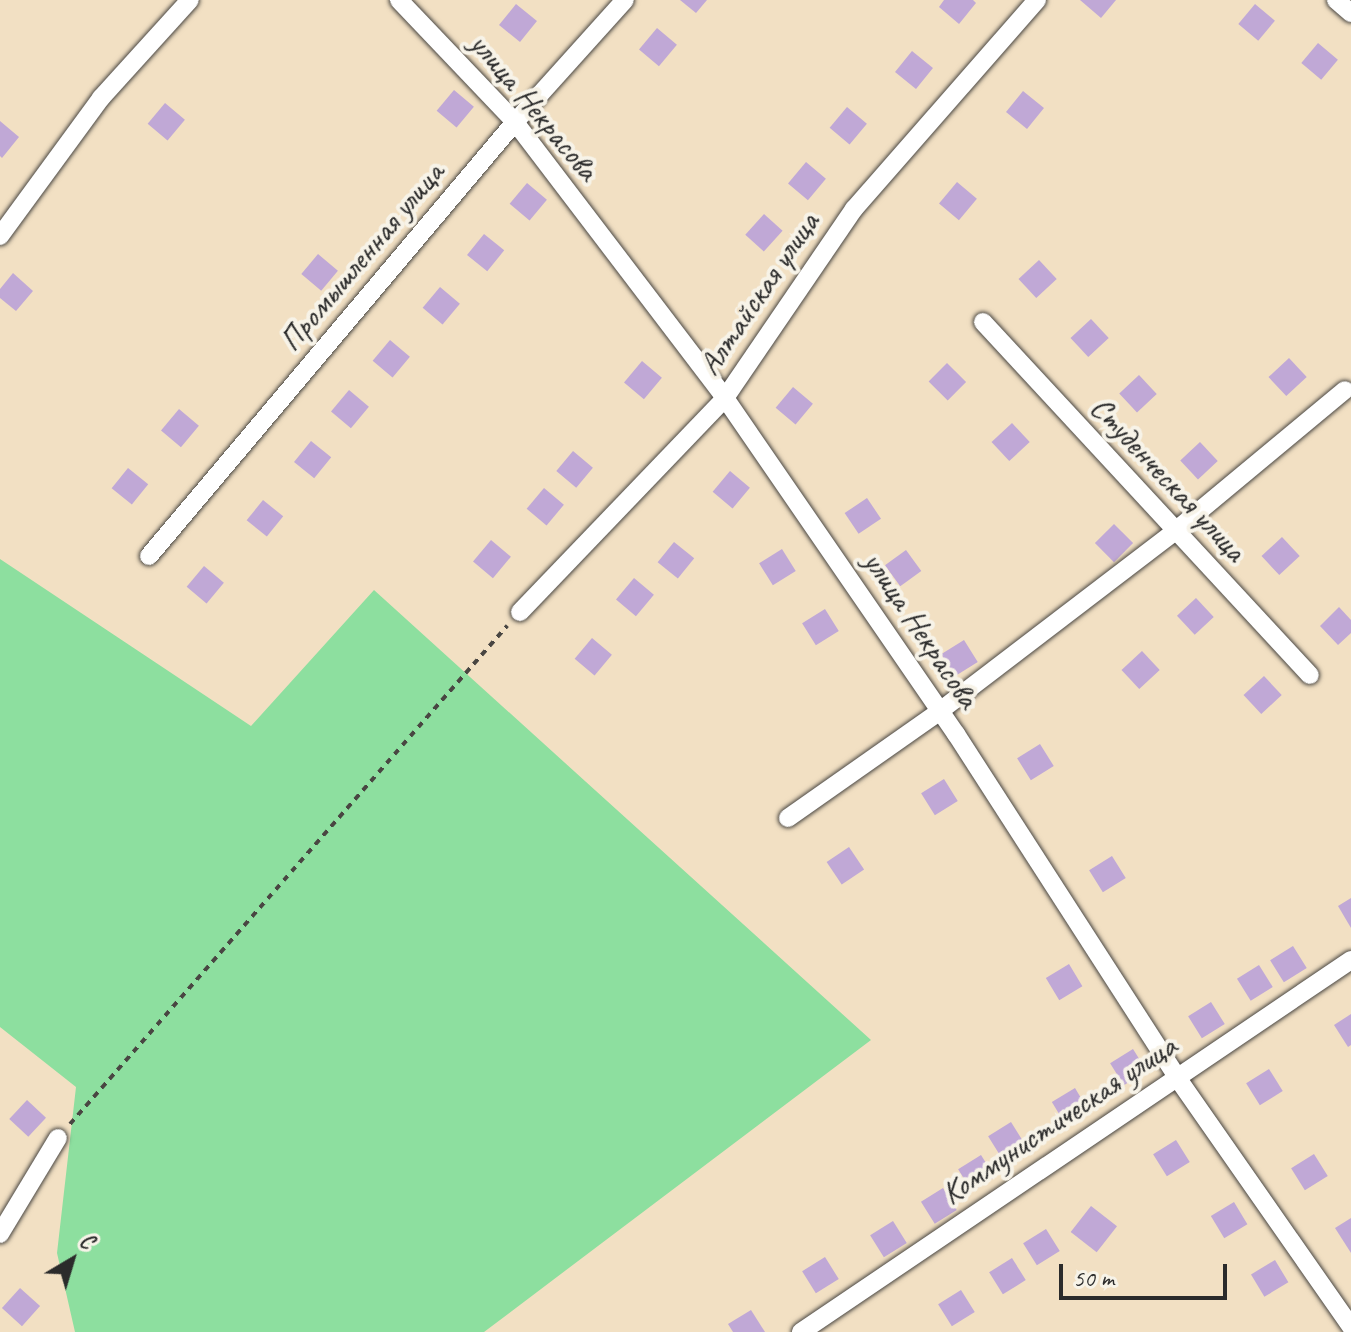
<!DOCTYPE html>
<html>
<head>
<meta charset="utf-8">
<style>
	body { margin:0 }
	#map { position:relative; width:1351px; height:1332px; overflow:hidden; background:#f2e0c3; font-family:Caveat,sans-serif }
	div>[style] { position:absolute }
	.green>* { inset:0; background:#8ddf9f }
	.building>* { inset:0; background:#c0a8d6; transform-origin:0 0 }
	.path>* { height:4px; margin-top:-2px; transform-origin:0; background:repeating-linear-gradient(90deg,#494642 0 6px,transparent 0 12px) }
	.roads { filter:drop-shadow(0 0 2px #494642) drop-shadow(0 0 2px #494642) }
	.minor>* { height:18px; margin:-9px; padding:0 9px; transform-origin:9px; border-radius:9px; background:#fff }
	span { translate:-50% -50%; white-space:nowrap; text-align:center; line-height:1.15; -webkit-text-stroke:8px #f7f3e8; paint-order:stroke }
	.street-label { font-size:32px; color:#2b2b2b }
	.north { position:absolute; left:32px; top:1220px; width:80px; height:80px; -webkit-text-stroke:6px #f7f3e8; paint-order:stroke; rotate:38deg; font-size:22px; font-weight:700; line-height:32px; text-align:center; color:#2b2b2b }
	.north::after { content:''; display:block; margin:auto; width:28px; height:36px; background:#2b2b2b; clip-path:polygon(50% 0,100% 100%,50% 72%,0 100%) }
	.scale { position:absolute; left:1059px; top:1264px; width:168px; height:36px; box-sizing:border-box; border:4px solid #2b2b2b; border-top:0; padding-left:10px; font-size:24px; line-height:28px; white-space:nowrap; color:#2b2b2b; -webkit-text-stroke:6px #f7f3e8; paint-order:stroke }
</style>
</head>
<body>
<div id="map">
	<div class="green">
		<i style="clip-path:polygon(0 559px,251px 726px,374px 590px,871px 1040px,484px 1332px,75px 1332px,57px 1253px,76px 1087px,0 1027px)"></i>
	</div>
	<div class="building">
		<i style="clip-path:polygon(680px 0,707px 0,696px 13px)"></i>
		<i style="clip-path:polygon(944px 0,973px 0,976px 3px,959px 24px,939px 7px)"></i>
		<i style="clip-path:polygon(1080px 0,1116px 0,1101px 18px)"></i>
		<i style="left:516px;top:4px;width:27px;height:27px;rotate:39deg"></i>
		<i style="left:1255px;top:4px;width:26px;height:26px;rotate:40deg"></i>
		<i style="left:657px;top:28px;width:26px;height:28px;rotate:40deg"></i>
		<i style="left:1318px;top:43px;width:26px;height:26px;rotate:40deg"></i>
		<i style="left:912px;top:51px;width:27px;height:27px;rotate:39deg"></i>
		<i style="left:454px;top:90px;width:26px;height:27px;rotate:40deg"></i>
		<i style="left:1023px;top:91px;width:27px;height:27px;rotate:39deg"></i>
		<i style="left:165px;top:103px;width:26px;height:27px;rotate:40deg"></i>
		<i style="left:847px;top:107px;width:26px;height:27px;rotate:40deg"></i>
		<i style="clip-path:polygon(0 121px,19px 137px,2px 158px,0 156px)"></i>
		<i style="left:806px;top:162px;width:26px;height:28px;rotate:40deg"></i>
		<i style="left:957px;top:182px;width:26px;height:28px;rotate:40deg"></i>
		<i style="left:527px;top:183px;width:26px;height:27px;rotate:40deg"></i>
		<i style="left:764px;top:214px;width:25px;height:28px;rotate:42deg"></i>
		<i style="left:484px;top:234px;width:26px;height:27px;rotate:39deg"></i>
		<i style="left:318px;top:254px;width:26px;height:26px;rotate:40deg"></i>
		<i style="left:1039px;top:260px;width:26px;height:28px;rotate:47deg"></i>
		<i style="clip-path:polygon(13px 273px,33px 291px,16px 311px,0 298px,0 289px)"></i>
		<i style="left:440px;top:287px;width:26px;height:27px;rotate:40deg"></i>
		<i style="left:1091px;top:319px;width:26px;height:28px;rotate:47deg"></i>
		<i style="left:390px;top:340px;width:26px;height:27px;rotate:40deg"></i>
		<i style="left:1289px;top:358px;width:26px;height:28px;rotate:47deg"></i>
		<i style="left:642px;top:361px;width:26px;height:28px;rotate:40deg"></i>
		<i style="left:947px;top:363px;width:27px;height:26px;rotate:45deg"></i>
		<i style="left:1139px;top:375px;width:26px;height:27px;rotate:47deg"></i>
		<i style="left:793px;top:387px;width:26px;height:27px;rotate:40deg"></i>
		<i style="left:349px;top:390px;width:26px;height:28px;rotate:40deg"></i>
		<i style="left:179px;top:409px;width:26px;height:28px;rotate:40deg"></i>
		<i style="left:1012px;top:423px;width:26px;height:28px;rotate:47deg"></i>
		<i style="left:311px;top:441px;width:26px;height:27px;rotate:39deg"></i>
		<i style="left:1200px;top:442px;width:26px;height:27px;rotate:47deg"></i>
		<i style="left:573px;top:451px;width:26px;height:26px;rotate:40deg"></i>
		<i style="left:128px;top:468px;width:26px;height:26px;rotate:39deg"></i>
		<i style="left:730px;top:471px;width:26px;height:27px;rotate:40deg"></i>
		<i style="left:544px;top:488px;width:26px;height:27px;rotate:40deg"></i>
		<i style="left:867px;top:498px;width:25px;height:27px;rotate:56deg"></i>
		<i style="left:263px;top:500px;width:26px;height:26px;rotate:39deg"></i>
		<i style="left:1114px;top:524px;width:27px;height:27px;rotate:45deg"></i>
		<i style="left:1282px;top:537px;width:26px;height:28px;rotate:47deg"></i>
		<i style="left:491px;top:540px;width:26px;height:28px;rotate:40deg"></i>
		<i style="left:674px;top:542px;width:26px;height:26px;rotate:39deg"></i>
		<i style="left:782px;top:549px;width:26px;height:27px;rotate:58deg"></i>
		<i style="left:906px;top:550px;width:26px;height:26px;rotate:54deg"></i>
		<i style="left:204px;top:566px;width:26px;height:27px;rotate:40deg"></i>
		<i style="left:634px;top:578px;width:26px;height:28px;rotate:40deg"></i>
		<i style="left:1196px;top:598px;width:26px;height:26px;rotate:47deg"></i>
		<i style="clip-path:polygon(1339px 607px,1351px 620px,1351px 633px,1338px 645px,1320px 626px)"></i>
		<i style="left:825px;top:609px;width:26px;height:27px;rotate:58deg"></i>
		<i style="left:592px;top:638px;width:26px;height:27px;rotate:40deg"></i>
		<i style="left:964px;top:640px;width:26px;height:27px;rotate:58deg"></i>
		<i style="left:1142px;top:651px;width:26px;height:28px;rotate:47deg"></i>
		<i style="left:1264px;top:676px;width:26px;height:28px;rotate:47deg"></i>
		<i style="left:1040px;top:744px;width:26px;height:27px;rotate:58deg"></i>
		<i style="left:944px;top:779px;width:26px;height:27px;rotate:58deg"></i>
		<i style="left:849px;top:847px;width:27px;height:27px;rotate:56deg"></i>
		<i style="left:1112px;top:856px;width:26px;height:27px;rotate:58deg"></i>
		<i style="clip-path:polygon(1351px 898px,1351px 928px,1338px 906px)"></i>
		<i style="left:1293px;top:946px;width:26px;height:27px;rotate:58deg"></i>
		<i style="left:1069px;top:964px;width:26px;height:27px;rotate:59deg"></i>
		<i style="left:1259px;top:965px;width:26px;height:26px;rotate:58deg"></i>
		<i style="left:1211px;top:1002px;width:26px;height:27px;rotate:58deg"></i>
		<i style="clip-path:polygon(1351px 1014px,1351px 1045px,1348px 1047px,1334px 1025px)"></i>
		<i style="left:1133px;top:1049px;width:26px;height:27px;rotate:58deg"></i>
		<i style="left:1269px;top:1069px;width:26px;height:27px;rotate:58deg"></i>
		<i style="left:1075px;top:1088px;width:27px;height:27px;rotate:59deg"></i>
		<i style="left:27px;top:1100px;width:26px;height:26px;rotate:43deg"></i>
		<i style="left:1011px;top:1122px;width:26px;height:27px;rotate:58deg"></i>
		<i style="left:1176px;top:1140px;width:26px;height:27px;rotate:58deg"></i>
		<i style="left:1314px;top:1154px;width:26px;height:27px;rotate:58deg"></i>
		<i style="left:981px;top:1155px;width:26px;height:27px;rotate:58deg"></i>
		<i style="left:943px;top:1188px;width:26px;height:26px;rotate:58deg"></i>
		<i style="left:1234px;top:1202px;width:26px;height:27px;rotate:59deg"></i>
		<i style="left:1091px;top:1206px;width:33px;height:33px;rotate:38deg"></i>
		<i style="clip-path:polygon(1351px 1218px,1351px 1253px,1335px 1228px)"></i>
		<i style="left:893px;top:1221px;width:26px;height:27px;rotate:58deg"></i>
		<i style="left:1046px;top:1229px;width:26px;height:27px;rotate:58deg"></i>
		<i style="left:825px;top:1257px;width:26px;height:27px;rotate:58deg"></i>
		<i style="left:1012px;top:1258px;width:26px;height:27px;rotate:58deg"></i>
		<i style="left:1275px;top:1260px;width:26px;height:28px;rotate:59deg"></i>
		<i style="left:20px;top:1288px;width:27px;height:27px;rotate:42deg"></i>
		<i style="left:961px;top:1290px;width:26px;height:27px;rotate:58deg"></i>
		<i style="clip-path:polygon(751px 1310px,765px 1332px,733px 1332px,728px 1324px)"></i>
	</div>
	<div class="path">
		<i style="left:70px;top:1124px;width:663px;rotate:-48.73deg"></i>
	</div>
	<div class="roads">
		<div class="minor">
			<i style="left:399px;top:0;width:168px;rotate:46.4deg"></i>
			<i style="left:515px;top:122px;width:347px;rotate:52.7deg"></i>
			<i style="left:725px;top:398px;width:408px;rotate:55.5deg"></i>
			<i style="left:956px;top:734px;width:407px;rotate:57.2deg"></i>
			<i style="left:1176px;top:1076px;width:306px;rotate:55.1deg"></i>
			<i style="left:1336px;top:0;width:20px;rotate:41deg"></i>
			<i style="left:0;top:236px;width:171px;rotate:-53.8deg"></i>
			<i style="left:101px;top:98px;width:132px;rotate:-47.8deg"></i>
			<i style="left:983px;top:322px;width:481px;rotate:47.2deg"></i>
			<i style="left:149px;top:556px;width:568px;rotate:-49.86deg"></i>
			<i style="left:515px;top:122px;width:164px;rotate:-48deg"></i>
			<i style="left:520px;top:612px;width:296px;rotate:-46.2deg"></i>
			<i style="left:725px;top:398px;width:229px;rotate:-55.7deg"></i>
			<i style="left:854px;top:209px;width:278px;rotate:-48.8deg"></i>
			<i style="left:788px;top:818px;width:186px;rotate:-35.1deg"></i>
			<i style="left:940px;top:711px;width:295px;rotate:-37.4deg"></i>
			<i style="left:1174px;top:532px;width:222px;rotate:-39.7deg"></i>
			<i style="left:0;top:1234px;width:112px;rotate:-58.9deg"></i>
			<i style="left:801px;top:1332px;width:664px;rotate:-34.07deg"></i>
		</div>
	</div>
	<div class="street-label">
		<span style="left:534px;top:107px;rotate:50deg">улица Некрасова</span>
		<span style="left:362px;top:257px;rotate:-50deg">Промышленная улица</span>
		<span style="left:759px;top:294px;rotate:-56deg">Алтайская улица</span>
		<span style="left:1168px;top:479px;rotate:47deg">Студенческая улица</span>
		<span style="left:921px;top:630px;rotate:56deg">улица Некрасова</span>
		<span style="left:1059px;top:1120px;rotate:-34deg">Коммунистическая улица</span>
	</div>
	<div class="north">С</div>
	<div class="scale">50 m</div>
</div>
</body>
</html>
